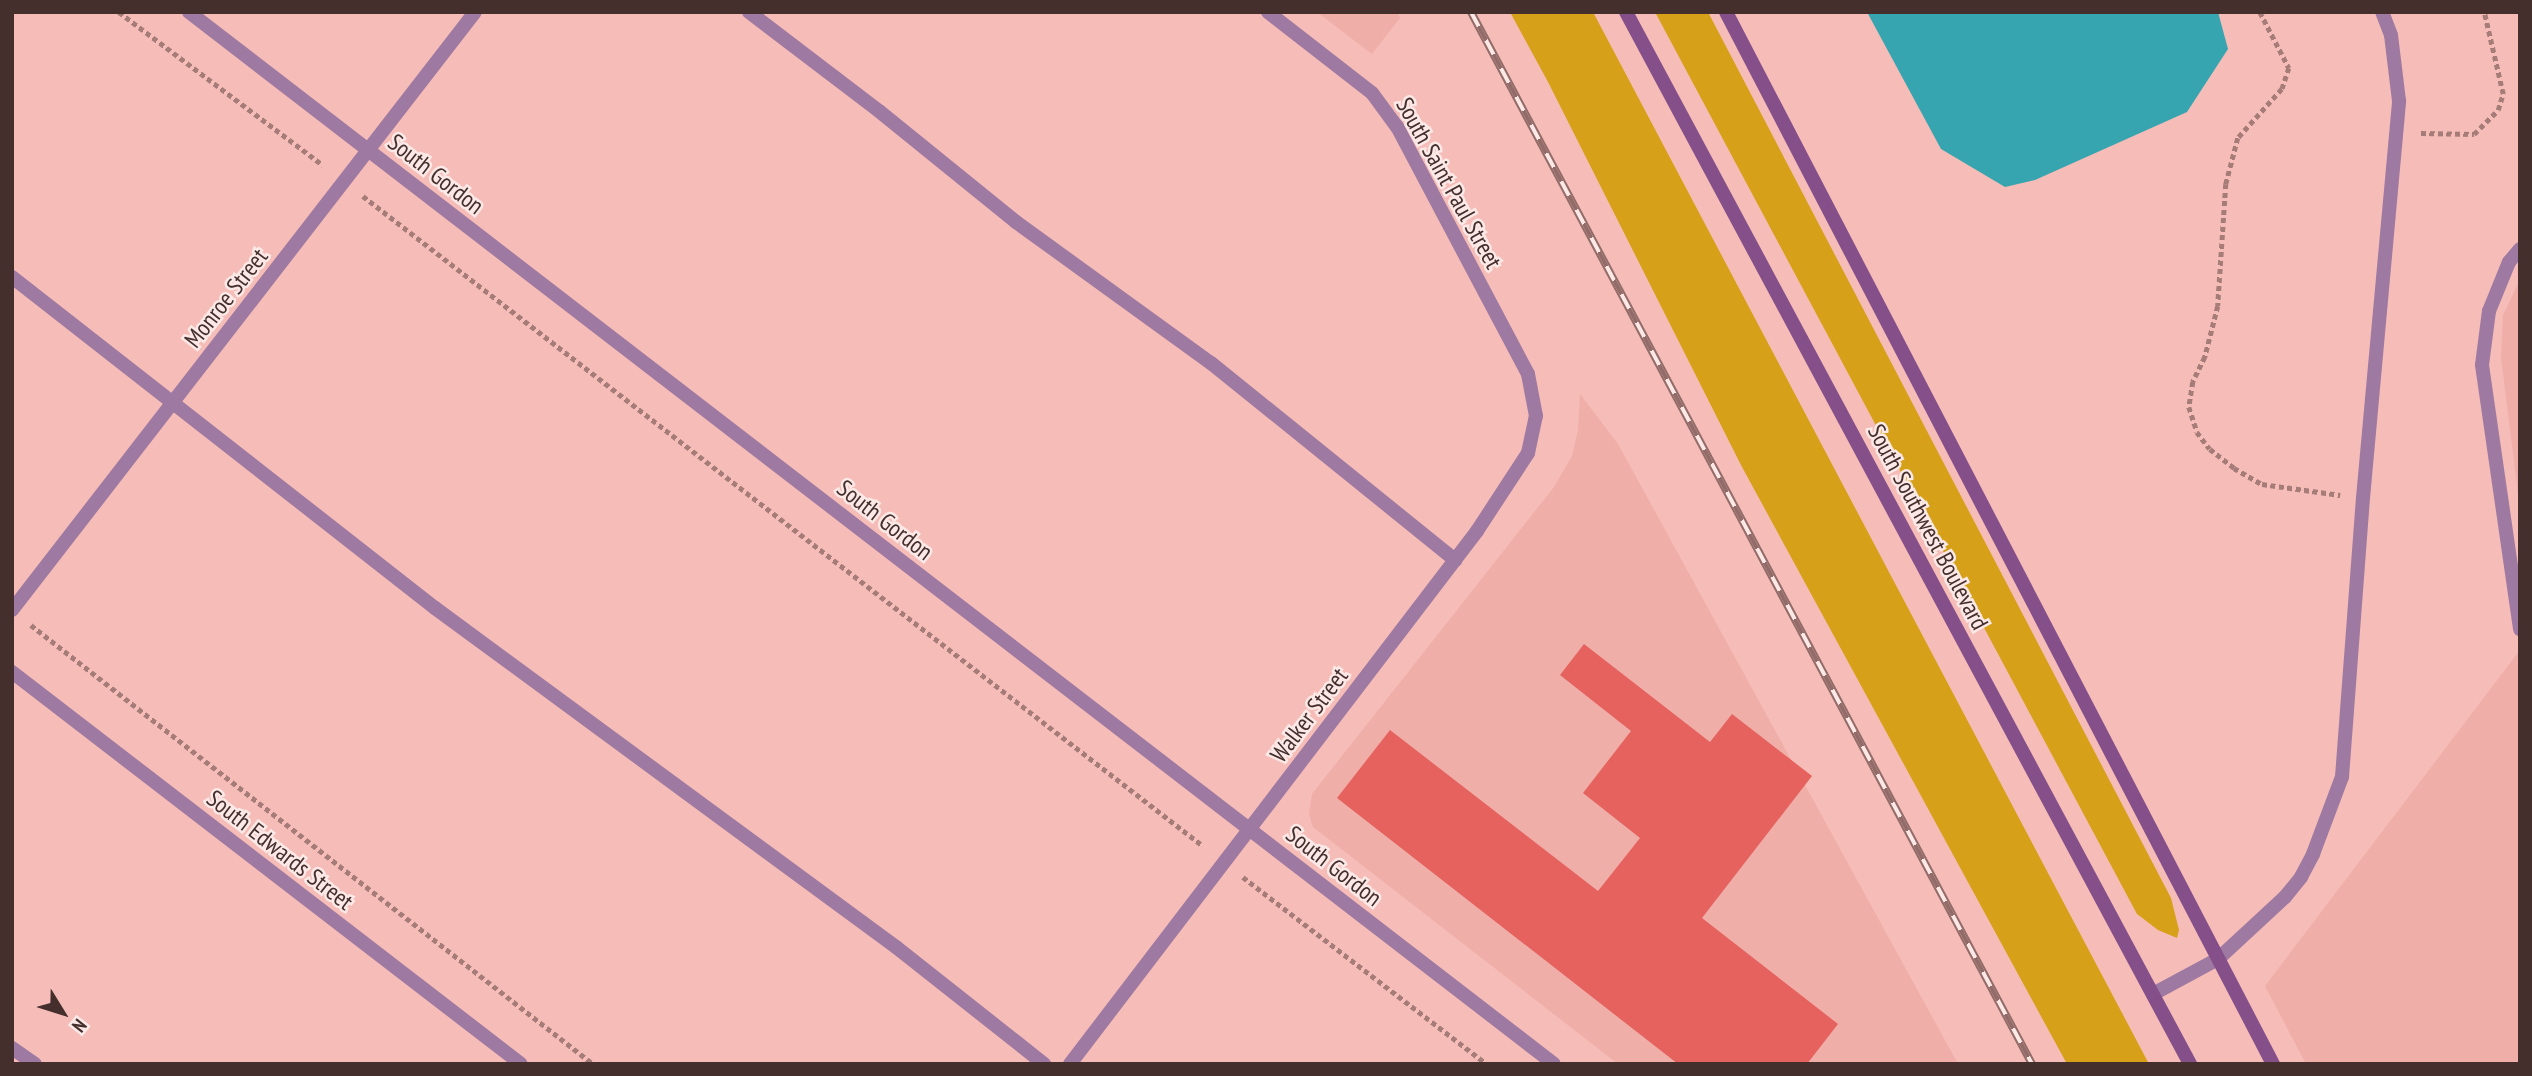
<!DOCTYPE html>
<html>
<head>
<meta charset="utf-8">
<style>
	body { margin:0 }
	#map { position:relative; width:2532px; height:1076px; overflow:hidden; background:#f6bcb7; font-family:"PT Sans Narrow",sans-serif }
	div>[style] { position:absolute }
	.built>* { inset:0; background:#f0aea9 }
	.green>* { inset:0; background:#d6a118 }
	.water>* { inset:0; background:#37a5b0 }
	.building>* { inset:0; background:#e5625f }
	.path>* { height:4.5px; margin-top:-2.25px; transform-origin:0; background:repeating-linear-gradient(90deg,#a67c78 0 5px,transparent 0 8.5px) }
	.service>* { height:14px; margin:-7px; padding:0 7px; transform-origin:7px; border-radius:7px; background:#9e79a1 }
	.minor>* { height:14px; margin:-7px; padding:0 7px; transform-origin:7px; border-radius:7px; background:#9e79a1 }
	.secondary>* { height:14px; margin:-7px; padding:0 7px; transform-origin:7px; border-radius:7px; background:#854f8a }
	.rail>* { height:8px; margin-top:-4px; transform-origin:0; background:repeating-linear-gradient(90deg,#fbe9e7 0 16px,#926c69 0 32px); box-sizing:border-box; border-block:2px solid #926c69 }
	span { translate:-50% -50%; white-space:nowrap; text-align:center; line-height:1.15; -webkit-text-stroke:5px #fbe9e7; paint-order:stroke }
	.street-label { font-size:24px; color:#452f2d }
	.frame { position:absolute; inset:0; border:14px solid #452f2d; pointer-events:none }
	.north { position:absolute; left:28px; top:978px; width:70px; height:70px; -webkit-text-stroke:5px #fbe9e7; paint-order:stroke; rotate:128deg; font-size:19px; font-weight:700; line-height:28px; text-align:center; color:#452f2d }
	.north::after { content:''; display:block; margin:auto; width:24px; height:32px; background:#452f2d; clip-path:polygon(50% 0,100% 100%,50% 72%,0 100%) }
</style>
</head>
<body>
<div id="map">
	<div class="built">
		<i style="clip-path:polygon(1317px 12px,1397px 12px,1400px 18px,1372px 54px)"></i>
		<i style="clip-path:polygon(2520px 280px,2520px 510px,2501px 357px,2503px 315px)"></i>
		<i style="clip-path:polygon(1580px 394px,1618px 444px,1958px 1064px,1618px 1064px,1313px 827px,1309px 814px,1312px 794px,1554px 487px,1572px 456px,1578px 430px)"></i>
		<i style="clip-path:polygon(2520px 650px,2520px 1064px,2306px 1064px,2265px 986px)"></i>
	</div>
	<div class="green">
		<i style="clip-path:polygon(1510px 12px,1593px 12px,2149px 1064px,2067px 1064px,1742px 467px,1548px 82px)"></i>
		<i style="clip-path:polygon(1655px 12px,1708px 12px,2171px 898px,2179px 930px,2177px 938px,2158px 930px,2137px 914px)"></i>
	</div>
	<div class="water">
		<i style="clip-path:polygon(1867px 12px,2218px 12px,2228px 49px,2187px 112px,2035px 180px,2005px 187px,1941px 149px)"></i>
	</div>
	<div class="building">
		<i style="clip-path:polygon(1584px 644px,1710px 742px,1732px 714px,1812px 776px,1702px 918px,1838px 1024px,1807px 1064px,1678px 1064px,1337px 798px,1390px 730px,1598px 891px,1640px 838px,1583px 793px,1631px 731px,1560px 675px)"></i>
	</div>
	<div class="path">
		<i style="left:119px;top:12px;width:255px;rotate:36.9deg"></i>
		<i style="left:2260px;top:12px;width:63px;rotate:62.6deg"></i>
		<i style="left:2289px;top:68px;width:22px;rotate:108deg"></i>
		<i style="left:2282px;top:89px;width:66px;rotate:131.9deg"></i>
		<i style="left:2238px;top:138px;width:48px;rotate:104.6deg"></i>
		<i style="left:2226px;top:184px;width:122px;rotate:93.8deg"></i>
		<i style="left:2218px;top:306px;width:53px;rotate:104.3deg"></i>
		<i style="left:2205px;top:357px;width:28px;rotate:116deg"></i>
		<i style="left:2193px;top:382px;width:25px;rotate:99deg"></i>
		<i style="left:2189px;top:407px;width:26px;rotate:72deg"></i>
		<i style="left:2197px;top:432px;width:21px;rotate:53deg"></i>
		<i style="left:2210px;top:449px;width:31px;rotate:38deg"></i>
		<i style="left:2234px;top:468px;width:32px;rotate:30deg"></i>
		<i style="left:2262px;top:484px;width:79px;rotate:8deg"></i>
		<i style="left:2421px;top:133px;width:53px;rotate:1.1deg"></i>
		<i style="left:2474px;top:134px;width:34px;rotate:-45deg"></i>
		<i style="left:2498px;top:110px;width:17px;rotate:-73deg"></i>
		<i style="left:2503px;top:94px;width:84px;rotate:-103deg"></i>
		<i style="left:363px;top:196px;width:1062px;rotate:37.73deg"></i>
		<i style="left:31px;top:625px;width:713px;rotate:37.99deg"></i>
		<i style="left:1243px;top:877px;width:307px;rotate:37.5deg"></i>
	</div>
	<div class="service">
		<i style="left:749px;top:12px;width:163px;rotate:37.3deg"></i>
		<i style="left:879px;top:111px;width:176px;rotate:39deg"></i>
		<i style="left:1016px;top:222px;width:241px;rotate:35.9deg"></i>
		<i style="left:1211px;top:363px;width:314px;rotate:38.9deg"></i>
		<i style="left:12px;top:277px;width:537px;rotate:38.04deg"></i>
		<i style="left:435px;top:608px;width:572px;rotate:36.33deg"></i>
		<i style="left:896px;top:947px;width:189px;rotate:38.3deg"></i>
		<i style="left:2153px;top:994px;width:74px;rotate:-28.3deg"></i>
		<i style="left:2218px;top:959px;width:91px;rotate:-42.8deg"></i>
		<i style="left:2285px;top:897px;width:26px;rotate:-51deg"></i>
		<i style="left:2301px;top:877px;width:26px;rotate:-62deg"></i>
		<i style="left:2313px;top:854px;width:82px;rotate:-69.4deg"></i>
		<i style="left:2342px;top:777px;width:280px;rotate:-85.7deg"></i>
		<i style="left:2363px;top:498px;width:399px;rotate:-84.8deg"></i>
		<i style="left:2399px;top:101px;width:66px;rotate:-96.9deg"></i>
		<i style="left:2391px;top:35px;width:25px;rotate:-111deg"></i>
		<i style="left:12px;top:1048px;width:28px;rotate:35deg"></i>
	</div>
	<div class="minor">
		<i style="left:189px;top:12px;width:1723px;rotate:37.62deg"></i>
		<i style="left:2520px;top:249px;width:17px;rotate:130deg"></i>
		<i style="left:2509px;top:262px;width:53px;rotate:112.2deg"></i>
		<i style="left:2489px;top:311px;width:54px;rotate:97.4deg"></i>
		<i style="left:2482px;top:365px;width:267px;rotate:81.8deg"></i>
		<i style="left:12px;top:610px;width:756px;rotate:-52.25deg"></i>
		<i style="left:12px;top:672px;width:642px;rotate:37.6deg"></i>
		<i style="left:1070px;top:1064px;width:671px;rotate:-52.63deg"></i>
		<i style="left:1477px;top:531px;width:93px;rotate:-56.8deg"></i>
		<i style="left:1528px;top:453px;width:38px;rotate:-78deg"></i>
		<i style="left:1536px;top:416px;width:43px;rotate:-100.8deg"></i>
		<i style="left:1528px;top:374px;width:280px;rotate:-117.9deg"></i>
		<i style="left:1397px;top:127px;width:42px;rotate:-126.3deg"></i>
		<i style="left:1372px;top:93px;width:132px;rotate:-142.1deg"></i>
	</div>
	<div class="secondary">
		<i style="left:1626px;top:12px;width:1194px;rotate:61.8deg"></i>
		<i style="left:1726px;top:12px;width:1186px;rotate:62.53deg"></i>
	</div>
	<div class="rail">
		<i style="left:1471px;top:12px;width:1192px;rotate:61.93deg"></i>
	</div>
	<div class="street-label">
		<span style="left:436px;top:174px;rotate:38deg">South Gordon</span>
		<span style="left:1449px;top:183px;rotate:61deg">South Saint Paul Street</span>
		<span style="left:226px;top:298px;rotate:-52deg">Monroe Street</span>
		<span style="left:885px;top:520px;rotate:38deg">South Gordon</span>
		<span style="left:1928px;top:527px;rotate:62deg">South Southwest Boulevard</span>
		<span style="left:1309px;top:715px;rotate:-53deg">Walker Street</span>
		<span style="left:280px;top:850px;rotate:38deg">South Edwards Street</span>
		<span style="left:1334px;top:866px;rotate:38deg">South Gordon</span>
	</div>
	<div class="frame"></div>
	<div class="north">N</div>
</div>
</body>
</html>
